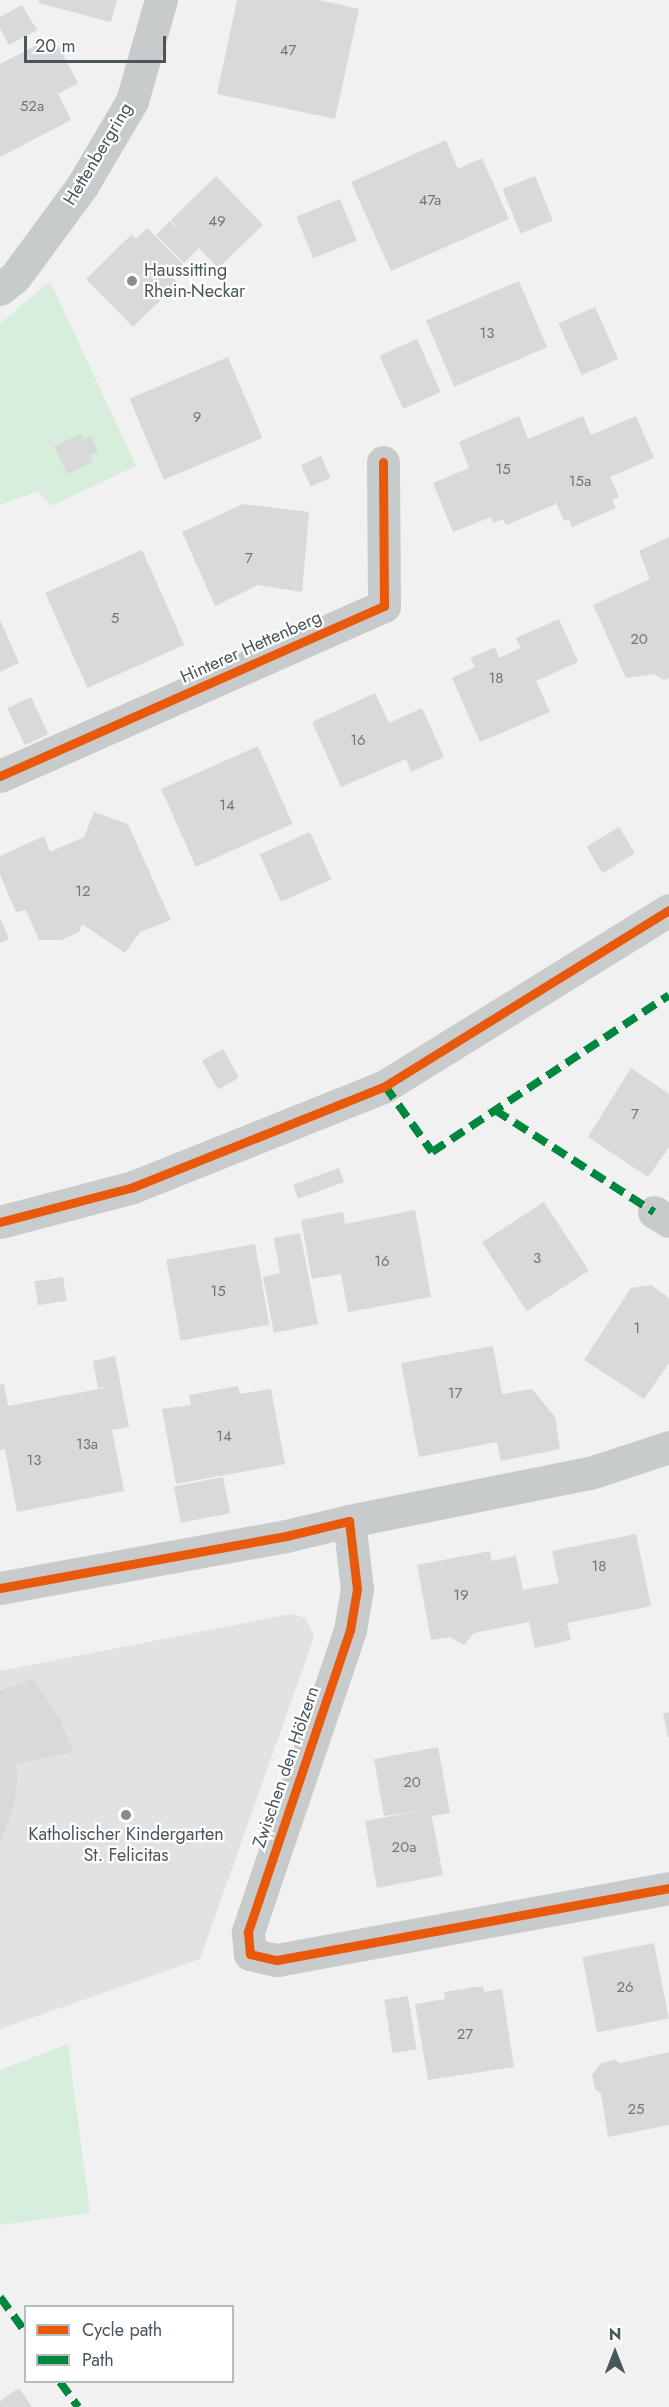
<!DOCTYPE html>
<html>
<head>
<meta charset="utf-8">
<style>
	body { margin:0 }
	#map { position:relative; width:669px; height:2407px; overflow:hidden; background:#f1f1f1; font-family:Jost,sans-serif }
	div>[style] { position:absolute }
	.education>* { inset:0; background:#e3e2e2 }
	.green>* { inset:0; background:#d7eedc }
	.building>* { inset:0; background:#d9d9da; transform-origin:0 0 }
	.street>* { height:33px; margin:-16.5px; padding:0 16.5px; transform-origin:16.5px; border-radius:16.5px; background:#c8cbcc }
	.secondary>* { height:33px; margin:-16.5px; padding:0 16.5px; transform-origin:16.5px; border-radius:16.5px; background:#c9cccd }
	.quiet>* { height:8px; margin-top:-4px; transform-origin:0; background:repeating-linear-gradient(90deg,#00873e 0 15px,transparent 0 23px) }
	.cycleway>* { height:9px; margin:-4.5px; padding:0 4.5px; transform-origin:4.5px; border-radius:4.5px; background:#e8590c }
	.dots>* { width:16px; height:16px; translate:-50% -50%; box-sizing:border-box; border:3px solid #fff; border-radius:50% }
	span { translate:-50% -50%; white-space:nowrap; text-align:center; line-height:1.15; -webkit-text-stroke:4.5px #fff; paint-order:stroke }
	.number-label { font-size:15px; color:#6e787c }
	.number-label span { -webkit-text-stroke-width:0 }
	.street-label { font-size:18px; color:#49565c }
	.poi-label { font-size:18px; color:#49565c }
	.left { translate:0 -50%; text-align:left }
	.legend { position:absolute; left:24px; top:2305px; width:210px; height:78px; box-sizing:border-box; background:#fff; border:2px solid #b6bbbe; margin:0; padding:8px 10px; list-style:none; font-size:18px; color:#49565c }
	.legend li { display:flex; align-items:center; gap:12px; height:30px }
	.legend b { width:30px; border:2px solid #b6bbbe }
	.north { position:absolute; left:585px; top:2323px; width:60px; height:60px; -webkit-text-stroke:4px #fff; paint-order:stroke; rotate:0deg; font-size:16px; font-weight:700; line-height:24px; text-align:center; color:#49565c }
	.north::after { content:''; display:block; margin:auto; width:21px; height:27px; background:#49565c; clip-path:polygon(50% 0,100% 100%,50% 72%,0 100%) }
	.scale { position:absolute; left:24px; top:36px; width:142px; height:27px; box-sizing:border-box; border:3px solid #49565c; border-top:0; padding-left:8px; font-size:18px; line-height:21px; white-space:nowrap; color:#49565c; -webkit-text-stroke:4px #fff; paint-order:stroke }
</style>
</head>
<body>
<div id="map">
	<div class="education">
		<i style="clip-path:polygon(290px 1614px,306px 1618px,314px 1637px,200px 1959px,0 2029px,0 1671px)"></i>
	</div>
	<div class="green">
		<i style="clip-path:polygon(50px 281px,136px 466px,51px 506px,38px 491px,0 505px,0 324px)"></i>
		<i style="clip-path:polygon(68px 2044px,90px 2213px,0 2225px,0 2070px)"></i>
	</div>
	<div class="building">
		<i style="clip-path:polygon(39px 0,117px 0,111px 22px,38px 3px)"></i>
		<i style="clip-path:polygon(237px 0,318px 0,359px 9px,335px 119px,217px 94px)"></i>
		<i style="clip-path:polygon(22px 5px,37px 30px,9px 45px,0 29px,0 17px)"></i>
		<i style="clip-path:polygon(39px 44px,44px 53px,58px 45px,78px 83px,58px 94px,71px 120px,0 157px,0 64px)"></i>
		<i style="clip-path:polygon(446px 140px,458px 169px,482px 158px,509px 219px,391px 271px,351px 182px)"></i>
		<i style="clip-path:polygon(216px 176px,263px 225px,218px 268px,199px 248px,184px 263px,156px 235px,170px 221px,180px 231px,171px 220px)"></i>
		<i style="left:535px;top:176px;width:48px;height:35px;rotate:68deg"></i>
		<i style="left:340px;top:199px;width:45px;height:47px;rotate:68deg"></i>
		<i style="clip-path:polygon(147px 228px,183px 264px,171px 275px,178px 283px,133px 327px,86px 279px,131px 235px,136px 239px)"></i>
		<i style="left:519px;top:281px;width:72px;height:101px;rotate:67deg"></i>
		<i style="left:595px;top:307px;width:57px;height:40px;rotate:66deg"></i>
		<i style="left:417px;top:339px;width:58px;height:41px;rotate:66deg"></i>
		<i style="left:228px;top:357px;width:88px;height:107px;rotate:67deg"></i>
		<i style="clip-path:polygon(519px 416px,528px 439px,583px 416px,591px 435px,636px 416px,654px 458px,610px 477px,619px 497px,612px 500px,616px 508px,572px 527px,569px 519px,564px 521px,545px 477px,556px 504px,506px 525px,503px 519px,493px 523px,491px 517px,453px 532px,433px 483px,469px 468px,459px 442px)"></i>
		<i style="clip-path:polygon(81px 434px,84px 439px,91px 436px,98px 452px,90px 455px,93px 462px,67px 474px,54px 446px)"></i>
		<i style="left:321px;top:456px;width:24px;height:22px;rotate:66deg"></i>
		<i style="clip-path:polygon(243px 504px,309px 512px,302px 592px,258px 585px,215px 606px,182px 532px)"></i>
		<i style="clip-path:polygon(669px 537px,669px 678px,664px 680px,654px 674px,626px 678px,593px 605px,650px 579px,639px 551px)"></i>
		<i style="left:142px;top:550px;width:104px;height:106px;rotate:66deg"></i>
		<i style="clip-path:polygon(559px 619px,578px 662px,536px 681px,550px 712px,480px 742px,452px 678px,475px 667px,470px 658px,495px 647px,499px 658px,521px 648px,516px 638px)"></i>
		<i style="clip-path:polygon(0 620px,19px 663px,0 672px)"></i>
		<i style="clip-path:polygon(375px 693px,389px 723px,422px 708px,444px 757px,411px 772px,406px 759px,341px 787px,312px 722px)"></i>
		<i style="left:31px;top:697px;width:41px;height:26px;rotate:65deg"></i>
		<i style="left:258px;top:746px;width:85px;height:106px;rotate:66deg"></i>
		<i style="clip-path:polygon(94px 812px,128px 824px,171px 920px,140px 932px,125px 953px,82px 924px,79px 932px,61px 940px,39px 940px,26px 910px,16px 912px,0 875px,0 856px,44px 836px,50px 852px,84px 837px)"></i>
		<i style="left:619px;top:827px;width:31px;height:38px;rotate:59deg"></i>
		<i style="left:310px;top:832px;width:52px;height:55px;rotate:66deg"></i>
		<i style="clip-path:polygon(0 918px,9px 939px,0 943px)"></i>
		<i style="left:223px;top:1049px;width:33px;height:24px;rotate:61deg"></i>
		<i style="clip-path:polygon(631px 1068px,669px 1094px,669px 1147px,648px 1177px,588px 1137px)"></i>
		<i style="left:339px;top:1168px;width:15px;height:49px;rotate:70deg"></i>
		<i style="left:544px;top:1202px;width:82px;height:74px;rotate:57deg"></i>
		<i style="clip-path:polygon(415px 1210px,431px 1297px,348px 1312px,341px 1274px,312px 1279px,301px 1220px,343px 1212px,345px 1224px)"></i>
		<i style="clip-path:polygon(300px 1233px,318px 1324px,274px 1333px,263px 1277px,280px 1273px,274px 1238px)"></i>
		<i style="left:255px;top:1244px;width:82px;height:90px;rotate:80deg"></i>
		<i style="left:63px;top:1277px;width:24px;height:29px;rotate:81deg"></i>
		<i style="clip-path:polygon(651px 1285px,669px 1298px,669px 1363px,644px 1399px,584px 1360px,631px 1288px)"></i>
		<i style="clip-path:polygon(493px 1346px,502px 1394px,532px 1389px,555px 1417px,560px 1449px,501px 1461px,497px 1442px,419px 1457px,401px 1363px)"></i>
		<i style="clip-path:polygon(115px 1356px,129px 1427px,112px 1430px,124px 1491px,17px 1512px,5px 1449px,0 1450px,0 1385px,4px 1384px,8px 1406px,110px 1387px,98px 1388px,93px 1361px)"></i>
		<i style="clip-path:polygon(238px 1386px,240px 1394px,271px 1389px,285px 1464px,176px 1484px,162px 1409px,191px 1405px,189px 1395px)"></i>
		<i style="left:223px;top:1477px;width:37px;height:50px;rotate:79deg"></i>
		<i style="clip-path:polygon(636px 1534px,651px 1606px,567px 1623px,571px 1640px,535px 1648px,529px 1622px,474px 1633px,464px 1645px,450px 1637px,431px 1640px,417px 1565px,490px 1551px,492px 1561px,516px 1556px,523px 1590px,559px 1583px,552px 1551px)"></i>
		<i style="clip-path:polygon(33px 1678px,60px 1719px,73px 1752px,16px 1764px,18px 1778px,14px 1805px,0 1845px,0 1691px)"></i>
		<i style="clip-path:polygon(669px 1712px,669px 1737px,668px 1737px,663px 1713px)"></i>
		<i style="clip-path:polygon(438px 1747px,450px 1813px,432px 1816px,430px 1808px,443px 1875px,377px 1888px,365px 1821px,424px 1810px,384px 1816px,374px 1759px)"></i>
		<i style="left:654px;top:1943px;width:77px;height:73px;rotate:79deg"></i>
		<i style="clip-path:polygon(483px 1986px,484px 1992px,502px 1989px,514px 2067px,428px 2080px,415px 2004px,445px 1999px,444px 1992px)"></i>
		<i style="left:408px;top:1996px;width:54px;height:24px;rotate:81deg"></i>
		<i style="clip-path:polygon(669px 2052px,669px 2125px,608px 2137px,601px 2094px,595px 2089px,592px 2075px,601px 2063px,615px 2060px,620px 2063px)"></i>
		<i style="clip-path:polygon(19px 2388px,32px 2407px,0 2407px,0 2401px)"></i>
	</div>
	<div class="street">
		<i style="left:0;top:289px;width:19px;rotate:-39deg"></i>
		<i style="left:15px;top:277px;width:113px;rotate:-53.6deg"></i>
		<i style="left:82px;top:186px;width:99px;rotate:-59.5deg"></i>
		<i style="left:132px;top:101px;width:105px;rotate:-74deg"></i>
		<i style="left:0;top:776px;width:420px;rotate:-23.9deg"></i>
		<i style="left:384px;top:606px;width:144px;rotate:-90.4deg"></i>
		<i style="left:654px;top:1212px;width:17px;rotate:31deg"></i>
		<i style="left:349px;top:1521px;width:246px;rotate:-11.3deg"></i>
		<i style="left:590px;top:1473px;width:83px;rotate:-18.2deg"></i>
		<i style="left:0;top:1588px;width:291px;rotate:-10.3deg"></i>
		<i style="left:286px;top:1536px;width:65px;rotate:-13.4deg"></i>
		<i style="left:349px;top:1521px;width:68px;rotate:83.3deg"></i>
		<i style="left:357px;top:1589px;width:42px;rotate:99.7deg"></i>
		<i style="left:350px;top:1630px;width:319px;rotate:108.7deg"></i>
		<i style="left:248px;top:1932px;width:22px;rotate:85deg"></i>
		<i style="left:250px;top:1954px;width:28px;rotate:13deg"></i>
		<i style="left:277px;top:1960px;width:399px;rotate:-10.4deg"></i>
	</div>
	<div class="secondary">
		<i style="left:0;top:1222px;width:138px;rotate:-14.7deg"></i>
		<i style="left:133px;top:1187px;width:271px;rotate:-21.8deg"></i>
		<i style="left:385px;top:1086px;width:334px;rotate:-31.8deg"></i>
	</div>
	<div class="quiet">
		<i style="left:385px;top:1086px;width:81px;rotate:54.5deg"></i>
		<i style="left:432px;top:1152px;width:284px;rotate:-33.5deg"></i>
		<i style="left:495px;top:1110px;width:189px;rotate:32.7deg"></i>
		<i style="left:0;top:2297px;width:44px;rotate:54.2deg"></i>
		<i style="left:60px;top:2382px;width:31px;rotate:54deg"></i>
	</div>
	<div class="cycleway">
		<i style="left:0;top:776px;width:420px;rotate:-23.9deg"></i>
		<i style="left:384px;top:606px;width:144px;rotate:-90.4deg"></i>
		<i style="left:0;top:1222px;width:138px;rotate:-14.7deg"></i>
		<i style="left:133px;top:1187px;width:271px;rotate:-21.8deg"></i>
		<i style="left:385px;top:1086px;width:334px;rotate:-31.8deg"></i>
		<i style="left:0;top:1588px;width:291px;rotate:-10.3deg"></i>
		<i style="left:286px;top:1536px;width:65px;rotate:-13.4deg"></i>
		<i style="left:349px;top:1521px;width:68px;rotate:83.3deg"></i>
		<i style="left:357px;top:1589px;width:42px;rotate:99.7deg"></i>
		<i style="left:350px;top:1630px;width:319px;rotate:108.7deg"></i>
		<i style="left:248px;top:1932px;width:22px;rotate:85deg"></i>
		<i style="left:250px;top:1954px;width:28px;rotate:13deg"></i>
		<i style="left:277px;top:1960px;width:399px;rotate:-10.4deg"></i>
	</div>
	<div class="dots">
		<i style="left:132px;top:281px;background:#848c90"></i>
		<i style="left:126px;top:1815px;background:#848c90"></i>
	</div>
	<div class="number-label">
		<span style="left:288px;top:51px">47</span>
		<span style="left:32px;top:107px">52a</span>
		<span style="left:430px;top:201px">47a</span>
		<span style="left:217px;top:222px">49</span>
		<span style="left:487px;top:334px">13</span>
		<span style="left:197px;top:418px">9</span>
		<span style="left:503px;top:470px">15</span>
		<span style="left:580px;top:482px">15a</span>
		<span style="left:249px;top:559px">7</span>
		<span style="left:115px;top:619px">5</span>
		<span style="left:639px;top:640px">20</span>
		<span style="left:496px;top:679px">18</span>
		<span style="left:358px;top:741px">16</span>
		<span style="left:227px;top:806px">14</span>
		<span style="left:83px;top:892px">12</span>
		<span style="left:635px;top:1115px">7</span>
		<span style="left:537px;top:1259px">3</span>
		<span style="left:382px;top:1262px">16</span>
		<span style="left:218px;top:1292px">15</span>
		<span style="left:637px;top:1329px">1</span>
		<span style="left:455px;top:1394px">17</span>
		<span style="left:224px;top:1437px">14</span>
		<span style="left:87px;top:1445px">13a</span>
		<span style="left:34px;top:1461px">13</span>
		<span style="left:599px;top:1567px">18</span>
		<span style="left:461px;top:1596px">19</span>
		<span style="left:412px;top:1783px">20</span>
		<span style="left:404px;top:1848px">20a</span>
		<span style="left:625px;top:1988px">26</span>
		<span style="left:465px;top:2035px">27</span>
		<span style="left:636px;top:2110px">25</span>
	</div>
	<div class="street-label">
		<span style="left:98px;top:154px;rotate:-59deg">Hettenbergring</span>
		<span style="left:251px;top:647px;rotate:-24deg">Hinterer Hettenberg</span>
		<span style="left:286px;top:1767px;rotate:-71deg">Zwischen den Hölzern</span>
	</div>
	<div class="poi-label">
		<span class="left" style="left:144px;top:281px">Haussitting<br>Rhein-Neckar</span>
		<span style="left:126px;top:1845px">Katholischer Kindergarten<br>St. Felicitas</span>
	</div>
	<ul class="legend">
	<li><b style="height:8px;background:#e8590c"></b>Cycle path</li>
	<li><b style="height:8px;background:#00873e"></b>Path</li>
	</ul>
	<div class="north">N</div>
	<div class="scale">20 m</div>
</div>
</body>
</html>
